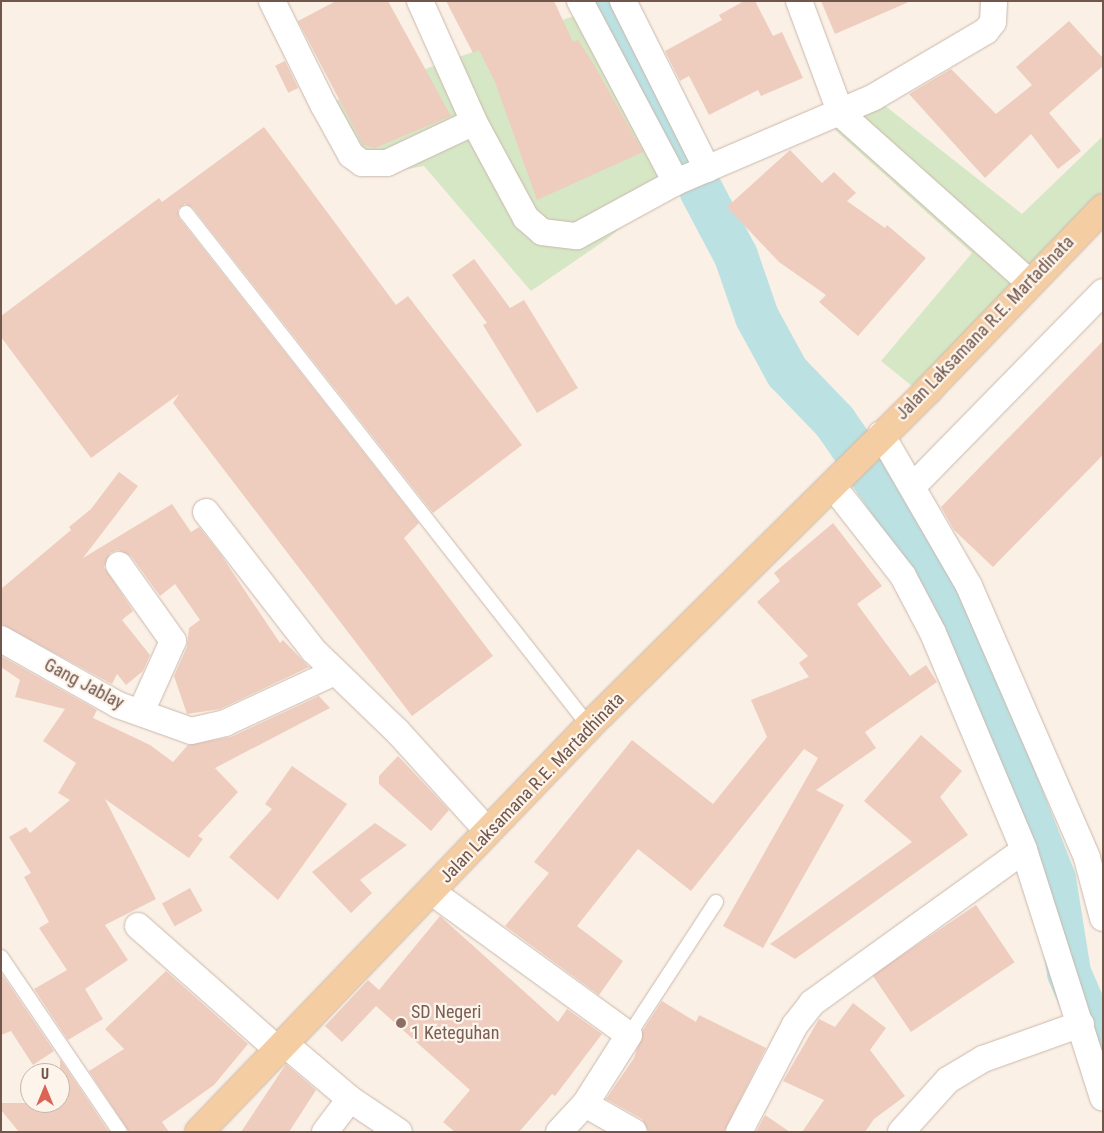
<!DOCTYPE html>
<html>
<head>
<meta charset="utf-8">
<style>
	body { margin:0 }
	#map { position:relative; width:1104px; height:1133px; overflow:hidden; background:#faf0e5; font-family:"Roboto Condensed",sans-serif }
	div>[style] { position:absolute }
	.green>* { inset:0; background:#d6e7c5 }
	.river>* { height:44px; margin:-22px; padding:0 22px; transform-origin:22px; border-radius:22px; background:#bbe1e2 }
	.building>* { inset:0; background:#eecdbf; transform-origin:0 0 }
	.roads { filter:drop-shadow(0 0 1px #cbb7ac) drop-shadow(0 0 1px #cbb7ac) }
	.service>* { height:14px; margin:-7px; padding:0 7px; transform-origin:7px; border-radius:7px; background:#fff }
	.minor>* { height:26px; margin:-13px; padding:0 13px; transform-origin:13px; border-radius:13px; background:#fff }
	.primary>* { height:28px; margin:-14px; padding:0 14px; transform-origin:14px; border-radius:14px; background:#f4cda3 }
	.dots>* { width:14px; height:14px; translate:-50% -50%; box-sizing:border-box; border:2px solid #fdf4eb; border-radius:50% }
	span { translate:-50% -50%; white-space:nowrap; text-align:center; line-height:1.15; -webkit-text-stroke:4.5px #fdf4eb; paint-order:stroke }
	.street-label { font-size:18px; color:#71564c }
	.education-label { font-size:18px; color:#785e54 }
	.left { translate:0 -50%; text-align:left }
	.frame { position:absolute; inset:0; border:2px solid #71564c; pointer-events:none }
	.north { position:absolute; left:20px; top:1063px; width:50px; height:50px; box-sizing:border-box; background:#fdf4eb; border:1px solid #c5b5ab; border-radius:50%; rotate:0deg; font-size:14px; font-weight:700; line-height:20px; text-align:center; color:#71564c }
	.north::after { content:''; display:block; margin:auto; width:18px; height:22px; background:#db6454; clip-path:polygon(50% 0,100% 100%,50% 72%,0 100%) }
</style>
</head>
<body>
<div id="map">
	<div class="green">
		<i style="clip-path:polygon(585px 12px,676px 182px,607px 239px,531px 291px,424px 166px,370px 176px,327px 104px)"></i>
		<i style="clip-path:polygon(874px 97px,1022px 214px,1103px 136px,1103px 191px,912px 386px,881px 361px,972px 253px,835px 130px)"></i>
	</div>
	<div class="river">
		<i style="left:597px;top:1px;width:195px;rotate:61.2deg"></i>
		<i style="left:701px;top:190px;width:75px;rotate:62.1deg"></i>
		<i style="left:736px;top:256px;width:65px;rotate:71deg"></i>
		<i style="left:757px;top:317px;width:63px;rotate:61.4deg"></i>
		<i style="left:787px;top:372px;width:69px;rotate:46.2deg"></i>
		<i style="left:835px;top:422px;width:196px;rotate:55.4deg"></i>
		<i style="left:946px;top:583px;width:97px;rotate:73.2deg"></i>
		<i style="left:974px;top:676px;width:218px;rotate:68.5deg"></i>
		<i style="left:1054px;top:879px;width:95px;rotate:80.9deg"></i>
		<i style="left:1069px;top:973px;width:85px;rotate:66.4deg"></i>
	</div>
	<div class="building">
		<i style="clip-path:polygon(336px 1px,388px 1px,451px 116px,375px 148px,363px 145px,298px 21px)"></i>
		<i style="clip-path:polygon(446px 1px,554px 1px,573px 42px,578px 40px,593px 63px,643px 152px,537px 200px,495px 82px,479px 50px,473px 53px)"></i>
		<i style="clip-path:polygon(744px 1px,755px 1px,773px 36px,782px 32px,803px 78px,761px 96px,758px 90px,709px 115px,689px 76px,680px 81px,665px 51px,722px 20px,719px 15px)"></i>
		<i style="clip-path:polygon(821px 1px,911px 1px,835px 34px)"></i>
		<i style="clip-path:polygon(1069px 21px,1103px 58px,1103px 66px,1049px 113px,1081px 151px,1058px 169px,1031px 134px,985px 178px,909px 94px,951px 69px,996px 114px,1032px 85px,1016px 67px)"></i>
		<i style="left:285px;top:61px;width:30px;height:11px;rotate:64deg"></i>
		<i style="clip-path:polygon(264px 127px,396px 305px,408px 296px,522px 445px,433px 513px,193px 208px,185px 204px,178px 209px,179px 218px,419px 523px,404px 538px,493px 656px,412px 716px,173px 403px,179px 394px,91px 458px,1px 337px,1px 316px,159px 198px,162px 202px)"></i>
		<i style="clip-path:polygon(790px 150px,822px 183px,834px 172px,856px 193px,847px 201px,885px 228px,887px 225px,926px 258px,858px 336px,819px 302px,826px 295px,779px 262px,727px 207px)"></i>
		<i style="clip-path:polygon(474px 259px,510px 308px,524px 300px,578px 388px,537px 413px,483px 325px,487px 323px,452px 275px)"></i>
		<i style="clip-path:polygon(1103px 341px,1103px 455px,993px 567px,954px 530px,941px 507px)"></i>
		<i style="clip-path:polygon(119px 472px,138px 486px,83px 558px,172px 504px,191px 532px,199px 527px,221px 555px,280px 643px,283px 640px,309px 667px,220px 709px,187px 714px,174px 676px,187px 647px,189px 628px,200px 620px,175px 584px,160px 596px,131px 556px,118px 550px,110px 553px,104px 567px,133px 611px,122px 620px,150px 655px,143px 671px,126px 685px,117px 674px,112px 684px,1px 624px,1px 589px,71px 530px,69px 527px,91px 509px)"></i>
		<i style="clip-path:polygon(833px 523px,882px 586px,857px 604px,910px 676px,926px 665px,937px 682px,865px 732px,876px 748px,816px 790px,844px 805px,763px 948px,723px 926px,818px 758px,804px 749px,691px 891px,638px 849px,577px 926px,623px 961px,599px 995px,505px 926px,549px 873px,534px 862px,632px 740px,713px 804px,767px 737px,751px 700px,809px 677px,799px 663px,808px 656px,757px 602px,780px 581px,774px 573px)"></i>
		<i style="clip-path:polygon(1px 656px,97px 710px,93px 718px,150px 745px,173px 762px,188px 745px,231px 737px,319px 696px,330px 708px,215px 768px,238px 792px,198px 836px,203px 839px,189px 858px,105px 799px,156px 899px,105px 925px,128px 960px,85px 989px,103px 1019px,68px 1040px,34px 989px,67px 970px,39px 928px,49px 922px,24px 877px,31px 873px,9px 837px,26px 827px,30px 833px,70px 800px,58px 793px,76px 763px,43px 741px,65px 709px,15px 697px,20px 680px,1px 667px)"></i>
		<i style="clip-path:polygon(921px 735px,962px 771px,940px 797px,968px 835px,795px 959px,770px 944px,912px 842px,864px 801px)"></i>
		<i style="clip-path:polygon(398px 756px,449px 810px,431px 831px,379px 784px,379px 776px)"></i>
		<i style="clip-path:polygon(292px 766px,347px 804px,278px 900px,229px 857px,272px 809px,265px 804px)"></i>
		<i style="clip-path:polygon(375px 823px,407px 845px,360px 880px,372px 893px,351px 913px,312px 872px)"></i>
		<i style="left:190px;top:888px;width:26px;height:32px;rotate:61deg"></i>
		<i style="left:976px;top:905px;width:69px;height:125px;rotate:56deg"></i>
		<i style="clip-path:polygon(440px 916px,558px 1022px,567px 1009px,602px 1034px,555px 1096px,552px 1094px,519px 1132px,455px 1132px,443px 1122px,470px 1090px,376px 1006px,342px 1042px,325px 1026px,368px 980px,379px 990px)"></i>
		<i style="clip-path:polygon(166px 971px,248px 1044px,214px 1085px,162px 1122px,169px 1132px,129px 1132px,89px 1071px,124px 1049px,105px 1029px)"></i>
		<i style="clip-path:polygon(1px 973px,54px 1051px,33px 1065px,11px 1031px,1px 1035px)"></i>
		<i style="clip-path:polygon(662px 1001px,696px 1022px,699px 1015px,766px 1048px,724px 1132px,649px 1132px,642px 1119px,606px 1099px,634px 1058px,643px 1030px)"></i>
		<i style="clip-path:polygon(853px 1003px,886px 1028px,870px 1050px,905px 1096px,874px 1119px,865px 1132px,802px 1132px,824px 1100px,783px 1081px,819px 1019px,835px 1027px)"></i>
		<i style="clip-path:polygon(60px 1059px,109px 1132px,19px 1132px,1px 1110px,1px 1103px,60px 1103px)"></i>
		<i style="clip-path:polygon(286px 1064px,316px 1090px,289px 1132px,241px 1132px)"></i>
		<i style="clip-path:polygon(765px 1115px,790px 1132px,756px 1132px)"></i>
	</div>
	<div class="roads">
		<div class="service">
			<i style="left:186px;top:213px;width:652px;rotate:51.85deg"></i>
			<i style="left:1px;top:957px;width:212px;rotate:55.8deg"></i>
			<i style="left:629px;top:1035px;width:159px;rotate:-56.8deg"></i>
		</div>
		<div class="minor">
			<i style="left:272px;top:1px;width:117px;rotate:63.7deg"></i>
			<i style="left:324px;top:106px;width:56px;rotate:61.1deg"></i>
			<i style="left:351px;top:155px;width:14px;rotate:36deg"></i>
			<i style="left:362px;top:163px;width:25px"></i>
			<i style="left:387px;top:163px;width:96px;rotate:-25.2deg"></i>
			<i style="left:420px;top:1px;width:133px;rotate:65.9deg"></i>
			<i style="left:474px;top:122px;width:109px;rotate:61.6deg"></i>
			<i style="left:526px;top:218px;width:21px;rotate:41deg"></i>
			<i style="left:542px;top:232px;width:35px;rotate:7deg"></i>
			<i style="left:577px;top:236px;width:113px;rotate:-28.6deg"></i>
			<i style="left:676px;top:182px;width:215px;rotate:-23.2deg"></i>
			<i style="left:874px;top:97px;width:130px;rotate:-30.5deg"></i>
			<i style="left:986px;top:31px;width:11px;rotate:-52deg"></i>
			<i style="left:993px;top:22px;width:21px;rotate:-87deg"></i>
			<i style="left:580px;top:1px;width:205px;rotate:62.1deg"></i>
			<i style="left:623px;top:1px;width:188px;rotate:63.4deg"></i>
			<i style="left:799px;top:1px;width:121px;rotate:69.6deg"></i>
			<i style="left:841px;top:114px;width:251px;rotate:41.8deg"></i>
			<i style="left:881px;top:434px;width:176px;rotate:59.9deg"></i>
			<i style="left:969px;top:586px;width:296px;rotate:66.5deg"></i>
			<i style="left:1087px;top:858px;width:62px;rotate:75.1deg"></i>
			<i style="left:832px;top:485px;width:115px;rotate:52deg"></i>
			<i style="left:903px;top:576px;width:64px;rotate:62.2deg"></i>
			<i style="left:933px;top:633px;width:235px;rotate:67.2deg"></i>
			<i style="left:1024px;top:850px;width:260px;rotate:72.3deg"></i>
			<i style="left:914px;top:485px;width:270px;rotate:-45.6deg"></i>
			<i style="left:206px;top:512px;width:175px;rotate:52.2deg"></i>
			<i style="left:313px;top:650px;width:118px;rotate:44deg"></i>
			<i style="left:398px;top:732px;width:132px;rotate:47.8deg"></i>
			<i style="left:119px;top:565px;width:93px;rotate:54.6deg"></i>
			<i style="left:173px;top:641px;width:78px;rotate:114.3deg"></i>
			<i style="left:1px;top:639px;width:134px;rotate:29.4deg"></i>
			<i style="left:118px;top:705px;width:77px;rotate:19.6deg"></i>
			<i style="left:191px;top:731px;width:35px;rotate:-13deg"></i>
			<i style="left:225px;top:723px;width:121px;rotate:-24.9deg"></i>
			<i style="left:432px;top:892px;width:243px;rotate:36deg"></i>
			<i style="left:629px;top:1035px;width:82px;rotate:122.5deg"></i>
			<i style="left:585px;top:1104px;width:38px;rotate:133deg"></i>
			<i style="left:138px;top:926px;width:187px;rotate:41.5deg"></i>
			<i style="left:285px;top:1044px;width:85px;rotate:40.2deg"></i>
			<i style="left:350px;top:1099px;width:59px;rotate:34deg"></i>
			<i style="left:585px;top:1104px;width:56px;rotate:29.7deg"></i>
			<i style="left:325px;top:1132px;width:41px;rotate:-52.9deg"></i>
			<i style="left:739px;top:1132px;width:121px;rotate:-62.4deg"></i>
			<i style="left:795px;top:1025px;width:28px;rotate:-52deg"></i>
			<i style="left:812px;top:1003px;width:261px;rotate:-35.8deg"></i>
			<i style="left:901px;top:1132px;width:70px;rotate:-47.9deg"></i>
			<i style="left:948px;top:1080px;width:41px;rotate:-31deg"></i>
			<i style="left:983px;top:1059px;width:104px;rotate:-19.7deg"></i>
		</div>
		<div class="primary">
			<i style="left:199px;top:1132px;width:563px;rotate:-46.15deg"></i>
			<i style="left:589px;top:726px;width:480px;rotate:-44.7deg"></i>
			<i style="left:930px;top:388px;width:250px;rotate:-46.1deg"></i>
		</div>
	</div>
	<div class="dots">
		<i style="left:401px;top:1023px;background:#8d6e63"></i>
	</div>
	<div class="street-label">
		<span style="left:985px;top:328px;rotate:-46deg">Jalan Laksamana R.E. Martadinata</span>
		<span style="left:84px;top:684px;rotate:28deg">Gang Jablay</span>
		<span style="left:532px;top:788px;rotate:-46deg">Jalan Laksamana R.E. Martadhinata</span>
	</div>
	<div class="education-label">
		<span class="left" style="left:411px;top:1023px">SD Negeri<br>1 Keteguhan</span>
	</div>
	<div class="frame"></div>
	<div class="north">U</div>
</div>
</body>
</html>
